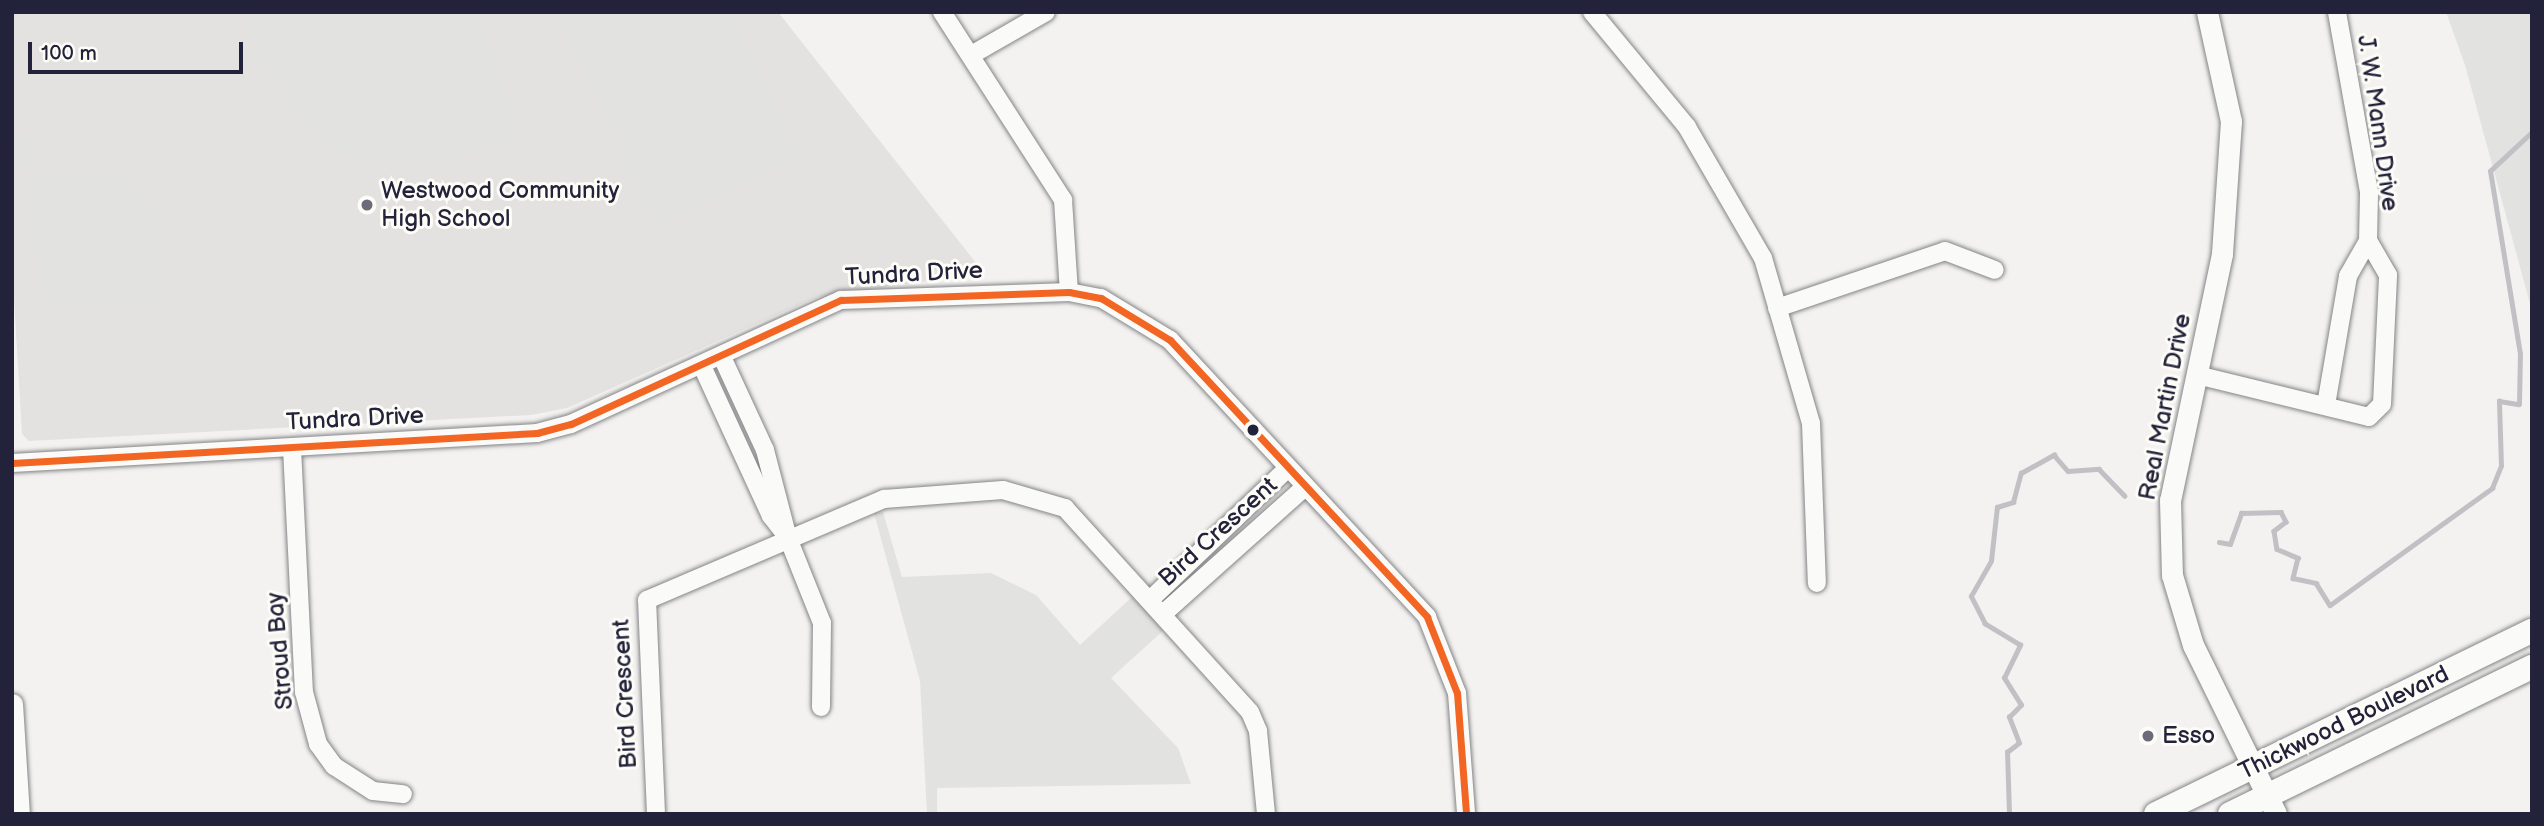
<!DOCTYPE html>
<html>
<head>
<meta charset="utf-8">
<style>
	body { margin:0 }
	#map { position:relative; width:2544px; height:826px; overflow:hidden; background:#f3f2f0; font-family:"Balsamiq Sans",sans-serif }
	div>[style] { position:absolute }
	.built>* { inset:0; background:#e3e2e1 }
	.green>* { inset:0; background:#e2e2e1 }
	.stream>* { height:4.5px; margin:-2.25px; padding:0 2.25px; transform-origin:2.25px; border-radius:2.25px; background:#c1c1c5 }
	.roads { filter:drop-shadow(0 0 2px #848488) drop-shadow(0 0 2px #848488) }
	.minor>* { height:18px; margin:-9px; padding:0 9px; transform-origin:9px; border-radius:9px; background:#fafaf8 }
	.tertiary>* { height:21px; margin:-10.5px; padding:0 10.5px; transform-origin:10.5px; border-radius:10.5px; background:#fafaf8 }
	.secondary>* { height:24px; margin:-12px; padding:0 12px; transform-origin:12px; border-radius:12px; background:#fafaf8 }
	.bus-1>* { height:7px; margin:-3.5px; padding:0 3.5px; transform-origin:3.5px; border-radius:3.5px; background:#f26522 }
	.dots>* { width:19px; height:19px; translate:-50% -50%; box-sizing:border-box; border:4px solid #fdfcf7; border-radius:50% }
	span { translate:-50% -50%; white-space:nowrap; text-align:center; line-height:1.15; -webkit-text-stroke:6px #fdfcf7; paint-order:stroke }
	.street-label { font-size:24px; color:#22223b }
	.poi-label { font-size:24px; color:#22223b }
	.left { translate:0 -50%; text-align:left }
	.frame { position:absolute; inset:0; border:14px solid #22223b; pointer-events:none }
	.scale { position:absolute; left:28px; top:42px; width:215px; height:32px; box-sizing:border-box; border:4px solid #22223b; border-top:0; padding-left:9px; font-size:21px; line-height:24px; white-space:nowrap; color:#22223b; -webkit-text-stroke:5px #fdfcf7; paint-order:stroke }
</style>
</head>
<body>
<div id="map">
	<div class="built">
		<i style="clip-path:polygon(12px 12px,778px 12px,984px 273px,817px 297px,567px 408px,531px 415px,29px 441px,22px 434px,12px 265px)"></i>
	</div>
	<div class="green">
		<i style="clip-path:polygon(241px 12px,481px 12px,518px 135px,452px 157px,361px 159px,337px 152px,273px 83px)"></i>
		<i style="clip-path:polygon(554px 12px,730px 12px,800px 156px,657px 225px)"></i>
		<i style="clip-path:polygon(2446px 12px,2532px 12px,2532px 311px,2465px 65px)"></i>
		<i style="clip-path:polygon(30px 134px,37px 165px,12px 170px,12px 138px)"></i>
		<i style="clip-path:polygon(83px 171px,127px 179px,157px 207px,166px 302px,47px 303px,39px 293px,32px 174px)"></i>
		<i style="clip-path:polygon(883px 512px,902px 577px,991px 573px,1036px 595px,1080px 645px,1132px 597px,1165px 629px,1111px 678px,1178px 748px,1191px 784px,937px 788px,937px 814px,927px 814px,920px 681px,874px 513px)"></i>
	</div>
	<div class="stream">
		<i style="left:2219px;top:542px;width:11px;rotate:10deg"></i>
		<i style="left:2230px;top:544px;width:33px;rotate:-70deg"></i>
		<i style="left:2241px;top:513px;width:40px;rotate:-1.4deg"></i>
		<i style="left:2281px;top:512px;width:11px;rotate:63deg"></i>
		<i style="left:2286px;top:522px;width:15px;rotate:143deg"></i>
		<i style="left:2274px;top:531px;width:18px;rotate:81deg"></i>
		<i style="left:2277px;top:549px;width:23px;rotate:23deg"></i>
		<i style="left:2298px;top:558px;width:21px;rotate:104deg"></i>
		<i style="left:2293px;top:578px;width:24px;rotate:12deg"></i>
		<i style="left:2316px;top:583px;width:26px;rotate:58deg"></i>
		<i style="left:2330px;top:605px;width:200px;rotate:-35.8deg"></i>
		<i style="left:2492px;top:488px;width:24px;rotate:-68deg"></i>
		<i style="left:2501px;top:466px;width:65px;rotate:-91.8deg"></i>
		<i style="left:2499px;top:401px;width:20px;rotate:9deg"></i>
		<i style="left:2519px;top:404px;width:50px;rotate:-88.9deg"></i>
		<i style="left:2520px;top:354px;width:185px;rotate:-99.3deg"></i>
		<i style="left:2490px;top:171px;width:57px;rotate:-42.9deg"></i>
		<i style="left:2009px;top:814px;width:62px;rotate:-91.8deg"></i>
		<i style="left:2007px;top:752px;width:15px;rotate:-37deg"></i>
		<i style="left:2019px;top:743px;width:28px;rotate:-111deg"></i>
		<i style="left:2009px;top:717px;width:17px;rotate:-45deg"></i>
		<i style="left:2021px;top:705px;width:32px;rotate:-122deg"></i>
		<i style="left:2004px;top:678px;width:37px;rotate:-64deg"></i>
		<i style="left:2020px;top:645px;width:41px;rotate:-149deg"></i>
		<i style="left:1985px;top:624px;width:31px;rotate:-117deg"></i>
		<i style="left:1971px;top:596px;width:40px;rotate:-60.3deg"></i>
		<i style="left:1991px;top:561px;width:54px;rotate:-83.7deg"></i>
		<i style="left:1997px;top:507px;width:17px;rotate:-17deg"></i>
		<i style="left:2013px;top:502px;width:30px;rotate:-75deg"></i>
		<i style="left:2021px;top:473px;width:38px;rotate:-29deg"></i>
		<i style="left:2054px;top:455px;width:21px;rotate:49deg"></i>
		<i style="left:2068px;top:471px;width:31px;rotate:-4deg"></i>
		<i style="left:2099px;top:469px;width:37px;rotate:46deg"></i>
	</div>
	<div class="roads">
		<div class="minor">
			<i style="left:942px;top:12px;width:224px;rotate:57.2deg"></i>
			<i style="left:1063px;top:200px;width:92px;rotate:86.3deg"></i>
			<i style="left:1592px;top:12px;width:149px;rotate:50.4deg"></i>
			<i style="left:1687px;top:127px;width:151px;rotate:59.9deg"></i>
			<i style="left:1763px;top:258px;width:172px;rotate:73.8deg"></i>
			<i style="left:1811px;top:423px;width:160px;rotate:87.9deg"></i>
			<i style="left:973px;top:54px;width:84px;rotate:-29.9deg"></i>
			<i style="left:1777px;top:308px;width:177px;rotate:-18.7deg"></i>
			<i style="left:1945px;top:251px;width:53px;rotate:20.8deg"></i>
			<i style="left:722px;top:357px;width:102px;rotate:65.2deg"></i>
			<i style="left:765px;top:450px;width:91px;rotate:75.4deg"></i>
			<i style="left:788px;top:538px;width:92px;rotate:68.2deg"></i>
			<i style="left:822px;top:623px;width:84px;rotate:90.7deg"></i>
			<i style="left:702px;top:366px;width:165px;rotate:65.3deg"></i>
			<i style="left:771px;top:516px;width:28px;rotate:52deg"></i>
			<i style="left:2197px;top:375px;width:177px;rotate:13.7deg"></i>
			<i style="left:2369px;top:417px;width:18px;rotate:-45deg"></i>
			<i style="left:2382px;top:404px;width:129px;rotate:-87.3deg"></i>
			<i style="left:2388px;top:275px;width:39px;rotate:-120deg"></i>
			<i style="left:2326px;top:405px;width:131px;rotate:-80.3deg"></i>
			<i style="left:2348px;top:276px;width:40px;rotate:-60.3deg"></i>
			<i style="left:2368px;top:241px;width:49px;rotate:-88.8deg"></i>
			<i style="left:2369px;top:192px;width:183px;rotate:-100.1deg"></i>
			<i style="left:292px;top:448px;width:244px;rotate:87.2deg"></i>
			<i style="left:304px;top:692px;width:54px;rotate:74.9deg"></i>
			<i style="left:318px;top:744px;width:27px;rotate:54deg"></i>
			<i style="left:334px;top:766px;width:46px;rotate:32.7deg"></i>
			<i style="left:373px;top:791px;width:30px;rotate:6deg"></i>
			<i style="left:12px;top:463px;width:526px;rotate:-3.27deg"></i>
			<i style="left:537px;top:433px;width:35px;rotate:-15deg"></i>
			<i style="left:571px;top:424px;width:297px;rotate:-24.7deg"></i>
			<i style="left:841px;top:300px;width:228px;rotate:-2deg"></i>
			<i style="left:1069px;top:292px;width:33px;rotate:11deg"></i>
			<i style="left:1101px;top:298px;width:81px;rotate:31.3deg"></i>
			<i style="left:1170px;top:340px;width:378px;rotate:47.1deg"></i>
			<i style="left:1427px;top:617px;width:82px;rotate:68.5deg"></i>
			<i style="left:1457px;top:693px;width:121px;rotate:85.7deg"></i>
			<i style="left:1152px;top:598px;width:188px;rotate:-43.7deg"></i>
			<i style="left:1164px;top:613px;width:189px;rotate:-41.8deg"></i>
			<i style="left:656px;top:814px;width:214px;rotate:-92.4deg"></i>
			<i style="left:647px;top:600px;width:258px;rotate:-23.1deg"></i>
			<i style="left:884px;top:499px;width:119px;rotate:-4.3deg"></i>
			<i style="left:1003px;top:490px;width:65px;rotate:16.2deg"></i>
			<i style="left:1065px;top:508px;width:275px;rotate:47.8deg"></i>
			<i style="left:1250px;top:712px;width:21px;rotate:67deg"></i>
			<i style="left:1258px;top:731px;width:83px;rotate:84.5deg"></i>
		</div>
		<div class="tertiary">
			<i style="left:2207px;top:12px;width:112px;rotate:77.6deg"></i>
			<i style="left:2231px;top:121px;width:133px;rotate:93.9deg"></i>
			<i style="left:2222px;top:254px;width:251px;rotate:101.9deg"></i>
			<i style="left:2170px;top:500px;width:75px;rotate:88.5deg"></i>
			<i style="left:2172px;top:575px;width:73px;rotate:73.3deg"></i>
			<i style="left:2193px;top:645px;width:188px;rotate:63.8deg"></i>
			<i style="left:12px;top:704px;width:110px;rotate:86.4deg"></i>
		</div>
		<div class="secondary">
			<i style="left:2156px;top:814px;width:418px;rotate:-26deg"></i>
			<i style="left:2230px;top:814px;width:336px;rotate:-26deg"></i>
		</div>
	</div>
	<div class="bus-1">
		<i style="left:12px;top:463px;width:526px;rotate:-3.27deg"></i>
		<i style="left:537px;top:433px;width:35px;rotate:-15deg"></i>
		<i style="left:571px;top:424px;width:297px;rotate:-24.7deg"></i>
		<i style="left:841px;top:300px;width:228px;rotate:-2deg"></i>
		<i style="left:1069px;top:292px;width:33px;rotate:11deg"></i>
		<i style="left:1101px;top:298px;width:81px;rotate:31.3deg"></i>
		<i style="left:1170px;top:340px;width:378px;rotate:47.1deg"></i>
		<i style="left:1427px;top:617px;width:82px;rotate:68.5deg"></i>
		<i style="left:1457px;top:693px;width:121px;rotate:85.7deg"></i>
	</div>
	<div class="dots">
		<i style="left:367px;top:205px;background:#6b6b7a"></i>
		<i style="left:1253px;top:430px;background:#22223b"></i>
		<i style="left:2148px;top:736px;background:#6b6b7a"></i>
	</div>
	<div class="street-label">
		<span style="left:2378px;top:123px;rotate:82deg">J. W. Mann Drive</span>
		<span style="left:914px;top:274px;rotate:-3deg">Tundra Drive</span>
		<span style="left:2165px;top:407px;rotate:-79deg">Real Martin Drive</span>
		<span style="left:355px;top:419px;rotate:-3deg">Tundra Drive</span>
		<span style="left:1218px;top:532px;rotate:-42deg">Bird Crescent</span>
		<span style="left:280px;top:651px;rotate:-95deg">Stroud Bay</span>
		<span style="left:625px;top:694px;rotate:-93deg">Bird Crescent</span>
		<span style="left:2344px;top:723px;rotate:-26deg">Thickwood Boulevard</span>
	</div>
	<div class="poi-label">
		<span class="left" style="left:381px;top:205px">Westwood Community<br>High School</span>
		<span class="left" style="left:2162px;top:736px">Esso</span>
	</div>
	<div class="frame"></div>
	<div class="scale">100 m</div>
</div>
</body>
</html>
